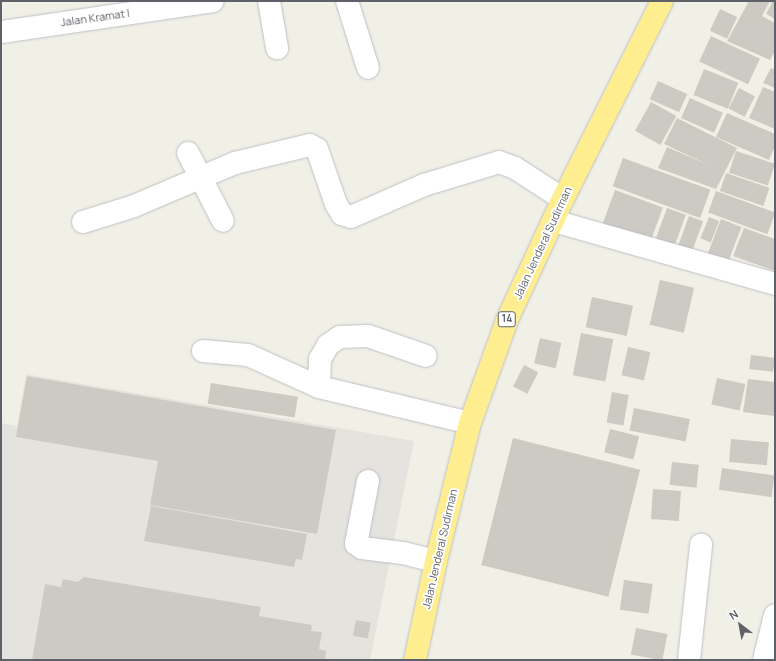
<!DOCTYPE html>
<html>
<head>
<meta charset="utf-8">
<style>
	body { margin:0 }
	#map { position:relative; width:776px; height:661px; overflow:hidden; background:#f1f0e6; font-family:Manrope,sans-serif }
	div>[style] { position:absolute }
	.industrial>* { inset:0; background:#e5e3de }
	.building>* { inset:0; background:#cccac3; transform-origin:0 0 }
	.roads { filter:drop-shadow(0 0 1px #bebfc6) drop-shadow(0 0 1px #bebfc6) }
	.minor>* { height:22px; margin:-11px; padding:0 11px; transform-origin:11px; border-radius:11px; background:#fff }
	.highway>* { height:22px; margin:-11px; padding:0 11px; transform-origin:11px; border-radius:11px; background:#ffee8f }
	span { translate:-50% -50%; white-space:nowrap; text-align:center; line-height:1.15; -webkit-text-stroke:3.5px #fff; paint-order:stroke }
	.shield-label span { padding:1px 3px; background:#fff; border:1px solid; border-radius:3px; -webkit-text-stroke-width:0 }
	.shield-label { font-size:10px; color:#5e6168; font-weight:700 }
	.street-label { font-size:11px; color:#5e6168 }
	.frame { position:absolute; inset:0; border:2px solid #5e6168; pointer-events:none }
	.north { position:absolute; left:720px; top:605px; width:40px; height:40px; -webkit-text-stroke:3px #fff; paint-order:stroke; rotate:328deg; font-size:11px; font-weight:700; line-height:16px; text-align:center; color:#5e6168 }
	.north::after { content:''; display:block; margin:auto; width:14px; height:18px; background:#5e6168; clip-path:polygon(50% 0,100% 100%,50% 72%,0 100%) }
</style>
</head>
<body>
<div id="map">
	<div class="industrial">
		<i style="clip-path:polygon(26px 374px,414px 441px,370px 660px,1px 660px,1px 423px,17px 426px)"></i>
	</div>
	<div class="building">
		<i style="clip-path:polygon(749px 1px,770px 1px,762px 16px,775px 23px,775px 51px,770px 60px,727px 41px)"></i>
		<i style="clip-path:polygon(773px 1px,775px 1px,775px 19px,766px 14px)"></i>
		<i style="left:720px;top:9px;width:19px;height:24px;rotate:25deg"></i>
		<i style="left:711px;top:36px;width:54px;height:28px;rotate:25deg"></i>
		<i style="clip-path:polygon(771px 68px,775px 70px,775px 88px,763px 83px)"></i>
		<i style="left:704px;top:69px;width:37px;height:28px;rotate:22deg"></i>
		<i style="left:658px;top:81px;width:32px;height:20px;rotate:24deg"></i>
		<i style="clip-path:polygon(763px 87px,775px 92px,775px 129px,749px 118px)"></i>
		<i style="left:739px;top:88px;width:18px;height:23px;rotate:27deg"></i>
		<i style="left:690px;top:98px;width:36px;height:22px;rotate:24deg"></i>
		<i style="left:651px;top:102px;width:29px;height:33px;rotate:29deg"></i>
		<i style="clip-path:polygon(727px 113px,775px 134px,775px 146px,769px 160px,716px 137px)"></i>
		<i style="clip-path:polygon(677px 118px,737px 148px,716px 189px,658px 168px,667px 147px,711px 166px,664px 144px)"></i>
		<i style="left:736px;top:151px;width:41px;height:23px;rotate:18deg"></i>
		<i style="left:623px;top:158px;width:93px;height:30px;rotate:20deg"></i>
		<i style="left:726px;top:173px;width:46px;height:19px;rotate:19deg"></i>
		<i style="left:615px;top:190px;width:51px;height:40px;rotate:20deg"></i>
		<i style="left:716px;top:191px;width:63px;height:23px;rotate:20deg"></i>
		<i style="left:667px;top:208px;width:20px;height:36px;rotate:20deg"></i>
		<i style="left:689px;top:216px;width:15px;height:35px;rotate:20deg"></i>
		<i style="left:709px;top:217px;width:11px;height:23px;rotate:22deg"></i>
		<i style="left:721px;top:219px;width:22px;height:40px;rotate:21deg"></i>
		<i style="clip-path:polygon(744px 228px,775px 239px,775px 271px,733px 256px)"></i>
		<i style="left:660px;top:280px;width:35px;height:46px;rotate:13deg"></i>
		<i style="left:592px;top:297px;width:42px;height:31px;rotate:12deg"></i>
		<i style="left:581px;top:333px;width:33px;height:43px;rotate:11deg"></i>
		<i style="left:540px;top:338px;width:22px;height:26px;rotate:13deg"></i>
		<i style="left:628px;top:347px;width:23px;height:29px;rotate:13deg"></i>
		<i style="left:751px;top:355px;width:24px;height:14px;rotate:7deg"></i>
		<i style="left:524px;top:365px;width:16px;height:24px;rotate:27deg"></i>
		<i style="clip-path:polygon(27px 376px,336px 430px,317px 534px,150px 505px,158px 461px,16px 437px)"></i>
		<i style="left:717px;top:378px;width:29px;height:27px;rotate:12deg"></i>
		<i style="clip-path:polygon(748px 379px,775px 382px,775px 416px,743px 412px)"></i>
		<i style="left:211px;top:383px;width:88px;height:21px;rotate:9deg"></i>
		<i style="left:612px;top:392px;width:17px;height:31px;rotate:10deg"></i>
		<i style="left:634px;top:408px;width:57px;height:23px;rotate:11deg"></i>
		<i style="left:610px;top:429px;width:30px;height:24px;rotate:14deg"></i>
		<i style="left:513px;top:438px;width:131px;height:131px;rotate:14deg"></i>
		<i style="left:731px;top:439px;width:38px;height:23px;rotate:5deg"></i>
		<i style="left:672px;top:462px;width:27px;height:23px;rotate:6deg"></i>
		<i style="left:722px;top:468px;width:53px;height:22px;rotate:8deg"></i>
		<i style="left:653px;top:489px;width:28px;height:30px;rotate:4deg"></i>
		<i style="clip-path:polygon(151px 506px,307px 534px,302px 560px,296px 559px,294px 567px,144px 541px)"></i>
		<i style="clip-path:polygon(84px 577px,261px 607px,259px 616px,312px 625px,311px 631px,322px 632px,319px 649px,326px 651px,325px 660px,32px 660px,45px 584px,61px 587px,63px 579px,78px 582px)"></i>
		<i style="left:624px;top:580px;width:29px;height:30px;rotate:8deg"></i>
		<i style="left:356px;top:620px;width:15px;height:16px;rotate:11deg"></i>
		<i style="left:636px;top:628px;width:32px;height:27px;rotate:11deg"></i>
	</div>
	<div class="roads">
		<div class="minor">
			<i style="left:269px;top:1px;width:48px;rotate:80.3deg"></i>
			<i style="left:347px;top:1px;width:70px;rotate:72.6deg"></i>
			<i style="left:1px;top:32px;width:214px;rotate:-8.3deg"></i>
			<i style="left:188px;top:153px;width:76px;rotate:62.8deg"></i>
			<i style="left:554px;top:221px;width:230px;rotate:15.9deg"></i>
			<i style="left:83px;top:222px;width:53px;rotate:-17.4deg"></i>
			<i style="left:134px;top:206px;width:110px;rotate:-23.1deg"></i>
			<i style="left:235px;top:163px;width:77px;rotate:-13.5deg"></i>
			<i style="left:310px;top:145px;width:8px;rotate:30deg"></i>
			<i style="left:317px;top:149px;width:58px;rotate:70.9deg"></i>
			<i style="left:336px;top:204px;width:12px;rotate:59deg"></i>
			<i style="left:342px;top:214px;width:9px;rotate:18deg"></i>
			<i style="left:351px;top:217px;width:80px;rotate:-23.7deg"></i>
			<i style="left:424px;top:185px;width:78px;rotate:-17deg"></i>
			<i style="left:499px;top:162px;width:17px;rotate:21deg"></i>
			<i style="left:515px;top:168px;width:57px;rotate:32.9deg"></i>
			<i style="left:203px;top:351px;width:45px;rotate:5.1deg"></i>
			<i style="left:248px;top:355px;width:78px;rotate:24.3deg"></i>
			<i style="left:319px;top:387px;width:155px;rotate:13.4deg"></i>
			<i style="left:319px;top:387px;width:28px;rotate:-88deg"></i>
			<i style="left:320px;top:359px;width:16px;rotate:-60deg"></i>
			<i style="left:328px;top:345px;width:14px;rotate:-34deg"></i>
			<i style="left:340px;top:337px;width:28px;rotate:-2deg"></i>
			<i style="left:368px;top:336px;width:61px;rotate:19deg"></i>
			<i style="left:368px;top:481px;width:64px;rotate:100.8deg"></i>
			<i style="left:356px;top:544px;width:7px;rotate:34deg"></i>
			<i style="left:362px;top:548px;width:41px;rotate:7deg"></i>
			<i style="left:403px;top:553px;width:34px;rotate:14deg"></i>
			<i style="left:689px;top:660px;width:116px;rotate:-84deg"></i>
			<i style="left:764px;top:660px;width:46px;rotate:-76.3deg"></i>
		</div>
		<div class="highway">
			<i style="left:415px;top:660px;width:101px;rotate:-78deg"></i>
			<i style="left:436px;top:561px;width:142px;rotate:-76.2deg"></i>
			<i style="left:470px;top:423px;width:109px;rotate:-70.2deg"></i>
			<i style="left:507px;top:320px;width:133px;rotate:-65.2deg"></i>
			<i style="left:563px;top:199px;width:221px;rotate:-63.4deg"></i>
		</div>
	</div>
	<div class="shield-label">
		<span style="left:507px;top:319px">14</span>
	</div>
	<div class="street-label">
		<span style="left:95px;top:18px;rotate:-8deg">Jalan Kramat I</span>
		<span style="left:543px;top:243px;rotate:-65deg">Jalan Jenderal Sudirman</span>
		<span style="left:440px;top:549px;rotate:-77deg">Jalan Jenderal Sudirman</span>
	</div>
	<div class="frame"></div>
	<div class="north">N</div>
</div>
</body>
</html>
